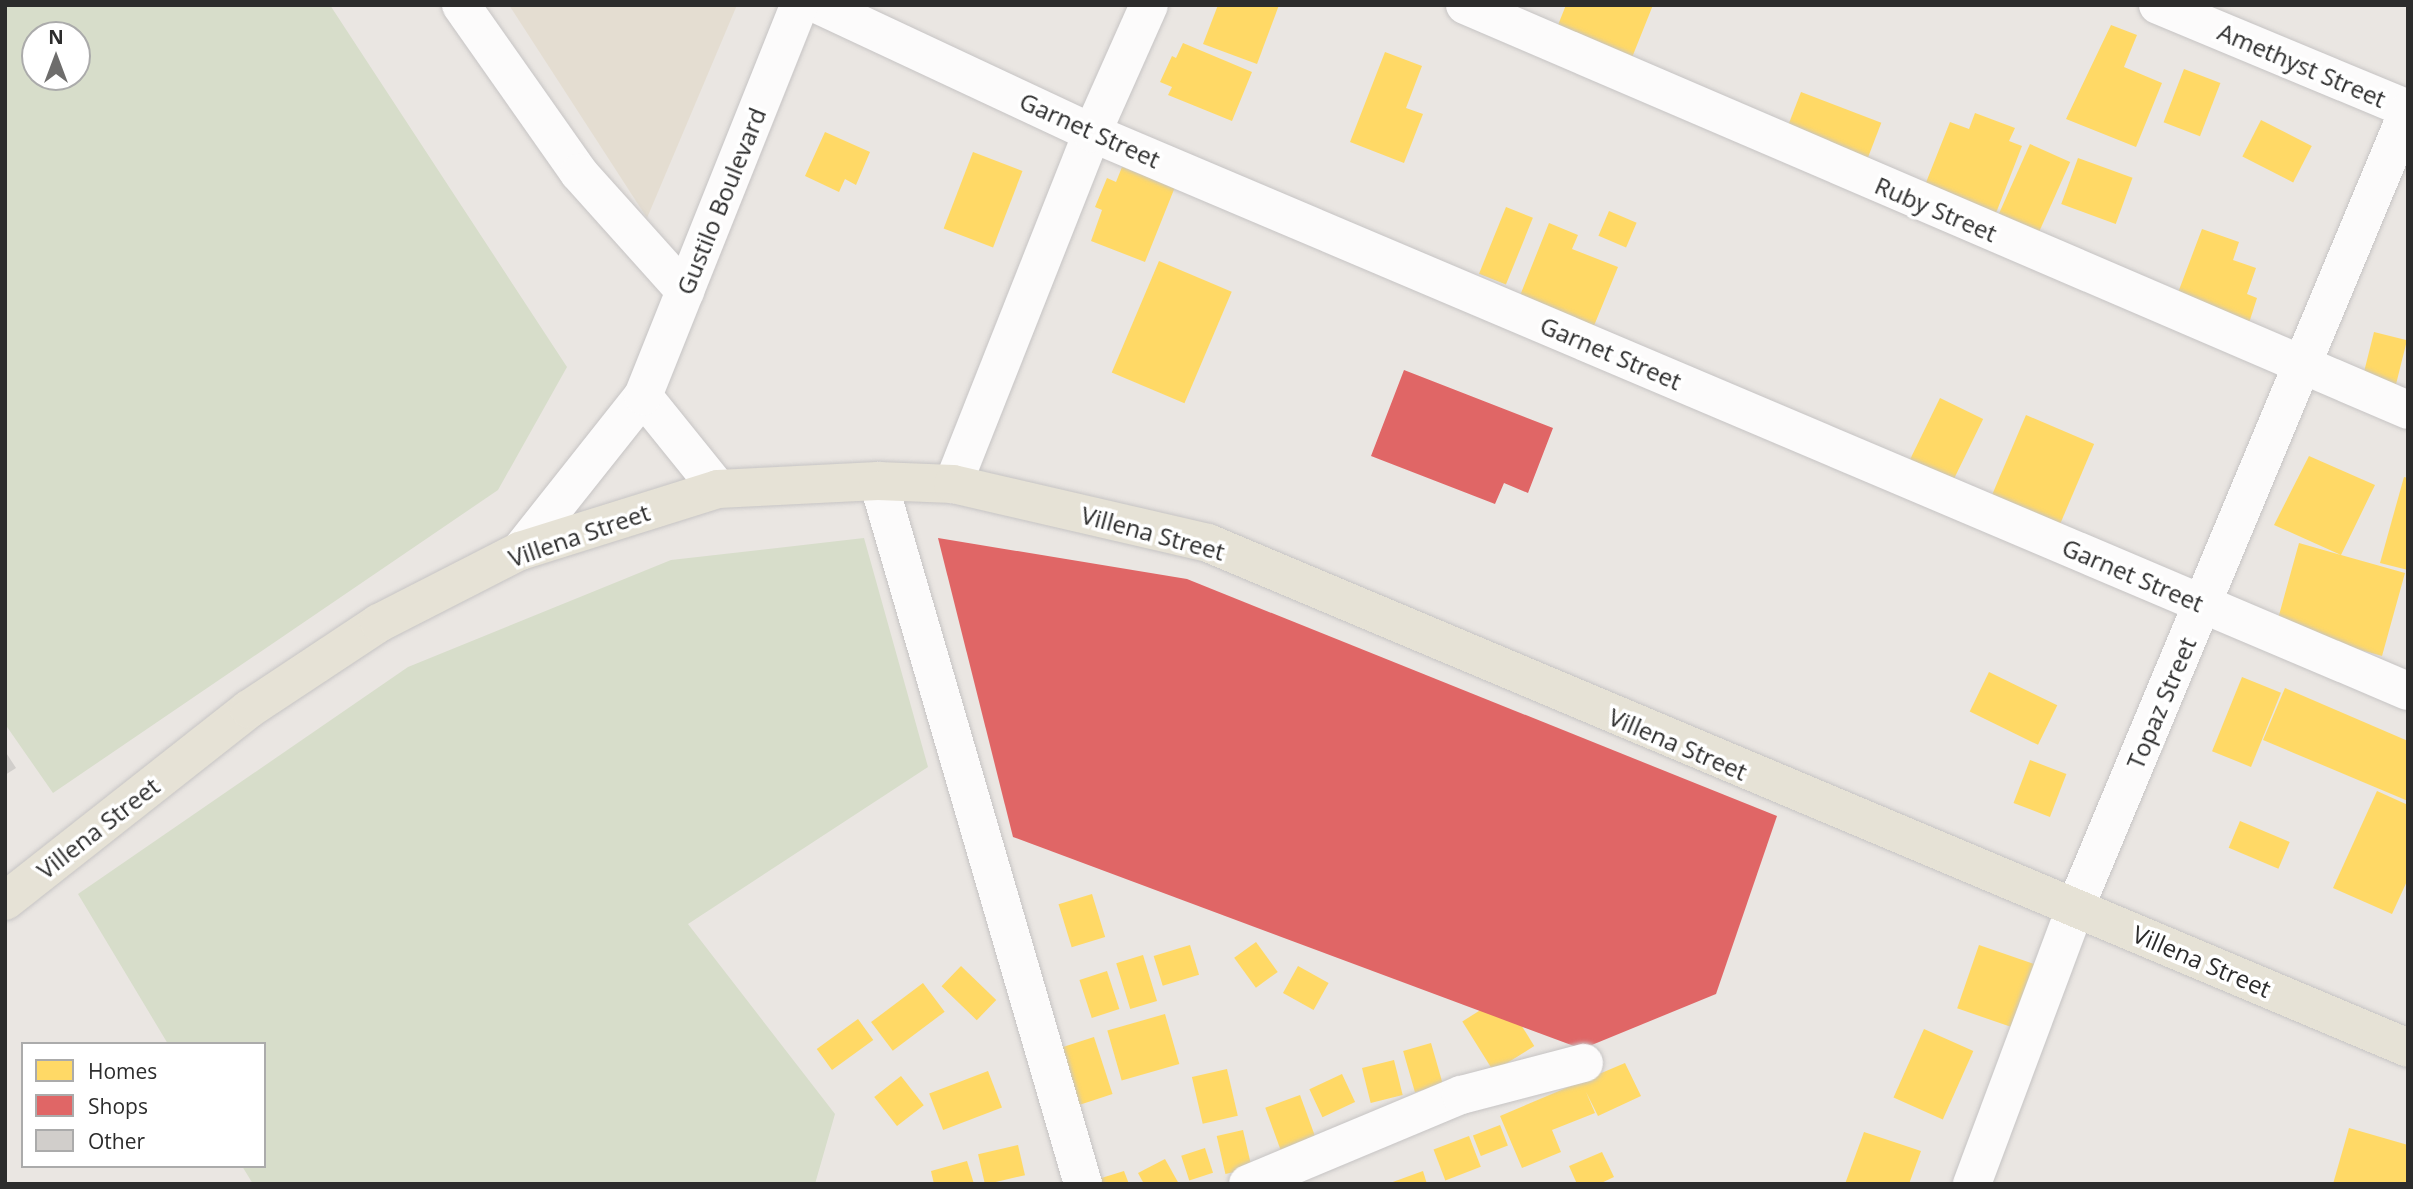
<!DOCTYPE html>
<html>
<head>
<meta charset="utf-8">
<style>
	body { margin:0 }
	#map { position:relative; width:2413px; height:1189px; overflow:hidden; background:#eae6e2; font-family:"Open Sans",sans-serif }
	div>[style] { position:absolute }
	.education>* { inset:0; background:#e4ddd1 }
	.cemetery>* { inset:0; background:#d7ddca }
	.homes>* { inset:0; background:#ffd966; transform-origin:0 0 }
	.shops>* { inset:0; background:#e06666 }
	.building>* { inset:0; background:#d1cecb }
	.roads { filter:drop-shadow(0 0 2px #c6c4c4) drop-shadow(0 0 2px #c6c4c4) }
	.minor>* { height:38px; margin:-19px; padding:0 19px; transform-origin:19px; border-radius:19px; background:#fcfbfb }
	.major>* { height:38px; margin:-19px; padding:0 19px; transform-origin:19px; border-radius:19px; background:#e6e2d6 }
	span { translate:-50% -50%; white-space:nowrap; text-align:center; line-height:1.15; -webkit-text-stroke:7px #fff; paint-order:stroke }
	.street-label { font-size:24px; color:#2c2c2c }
	.frame { position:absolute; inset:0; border:7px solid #2c2c2c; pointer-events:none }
	.legend { position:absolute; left:21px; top:1042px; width:245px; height:126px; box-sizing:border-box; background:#fff; border:2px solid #ababab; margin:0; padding:9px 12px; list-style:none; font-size:21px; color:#2c2c2c }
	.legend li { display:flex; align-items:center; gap:14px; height:35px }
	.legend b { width:35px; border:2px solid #ababab }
	.north { position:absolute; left:21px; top:21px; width:70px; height:70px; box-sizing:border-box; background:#fff; border:2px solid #ababab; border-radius:50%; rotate:0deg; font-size:19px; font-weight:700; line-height:28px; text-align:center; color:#2c2c2c }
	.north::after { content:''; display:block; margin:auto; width:24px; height:32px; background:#6e6d6c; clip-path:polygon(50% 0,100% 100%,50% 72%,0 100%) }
</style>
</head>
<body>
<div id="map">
	<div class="education">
		<i style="clip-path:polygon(509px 5px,737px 5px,647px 218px)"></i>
	</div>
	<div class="cemetery">
		<i style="clip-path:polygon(evenodd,5px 5px,330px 5px,567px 367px,498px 490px,53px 793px,5px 724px,5px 5px,35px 35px,77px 35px,77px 77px,35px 77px,35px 35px)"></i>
		<i style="clip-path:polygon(864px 538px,928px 767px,688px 924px,835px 1114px,815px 1184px,253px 1184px,242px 1166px,264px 1166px,264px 1044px,168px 1044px,78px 894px,408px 667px,671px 560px)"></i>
	</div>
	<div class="homes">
		<i style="clip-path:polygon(1218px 5px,1279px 5px,1257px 64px,1203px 44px)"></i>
		<i style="clip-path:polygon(1566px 5px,1653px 5px,1631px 60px,1556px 30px)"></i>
		<i style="clip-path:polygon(2111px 25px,2137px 35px,2124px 67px,2162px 83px,2136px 147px,2066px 119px)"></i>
		<i style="clip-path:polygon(1183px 43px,1252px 72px,1232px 121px,1168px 95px,1172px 87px,1160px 82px,1172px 56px,1176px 58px)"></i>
		<i style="clip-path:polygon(1385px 52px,1422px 66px,1406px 108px,1423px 114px,1404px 163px,1350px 142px)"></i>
		<i style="left:2184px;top:69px;width:39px;height:57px;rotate:21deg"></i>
		<i style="left:1801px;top:92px;width:86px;height:51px;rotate:21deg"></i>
		<i style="clip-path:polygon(1975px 113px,2015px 128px,2009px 141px,2022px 146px,1996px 213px,1925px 185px,1950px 122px,1969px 129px)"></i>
		<i style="left:2261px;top:120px;width:57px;height:41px;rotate:27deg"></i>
		<i style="clip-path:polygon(825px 132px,870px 152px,856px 185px,845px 179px,839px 192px,805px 176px)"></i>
		<i style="left:2030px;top:144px;width:44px;height:83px;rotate:24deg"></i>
		<i style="left:973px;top:152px;width:53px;height:82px;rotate:21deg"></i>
		<i style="left:2078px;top:158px;width:58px;height:49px;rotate:20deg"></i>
		<i style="clip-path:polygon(1122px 167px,1175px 187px,1145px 262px,1091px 241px,1102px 210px,1095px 207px,1107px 178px,1116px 182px)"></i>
		<i style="left:1506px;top:207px;width:29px;height:72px;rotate:22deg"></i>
		<i style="left:1609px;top:211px;width:30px;height:27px;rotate:23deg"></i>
		<i style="clip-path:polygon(1549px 223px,1578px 235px,1572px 249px,1618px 267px,1591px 333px,1517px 303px)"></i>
		<i style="clip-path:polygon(2202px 229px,2239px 242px,2233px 260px,2256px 268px,2247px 294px,2257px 298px,2249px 323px,2176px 298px)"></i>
		<i style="left:1159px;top:261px;width:79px;height:121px;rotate:23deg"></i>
		<i style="left:2374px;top:332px;width:34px;height:47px;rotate:14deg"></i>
		<i style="left:1940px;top:398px;width:48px;height:82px;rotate:26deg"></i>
		<i style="left:2026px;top:415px;width:74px;height:90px;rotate:23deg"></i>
		<i style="clip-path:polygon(2309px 456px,2375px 485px,2341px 555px,2405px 573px,2382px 656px,2276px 626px,2299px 543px,2341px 555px,2274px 525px)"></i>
		<i style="clip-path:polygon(2404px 477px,2408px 478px,2408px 570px,2380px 563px)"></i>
		<i style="left:1989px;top:672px;width:76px;height:44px;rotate:26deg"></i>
		<i style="left:2242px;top:677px;width:42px;height:80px;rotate:22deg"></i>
		<i style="clip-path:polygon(2285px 688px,2408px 741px,2408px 801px,2263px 740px)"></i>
		<i style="left:2030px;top:760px;width:39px;height:46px;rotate:21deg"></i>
		<i style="clip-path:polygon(2377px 791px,2408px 805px,2408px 879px,2392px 914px,2333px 888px)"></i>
		<i style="left:2240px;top:821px;width:54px;height:29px;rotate:23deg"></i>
		<i style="left:1092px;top:894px;width:45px;height:35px;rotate:73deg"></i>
		<i style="left:1256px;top:942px;width:37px;height:27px;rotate:54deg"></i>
		<i style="left:1190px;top:945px;width:31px;height:38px;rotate:73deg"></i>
		<i style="left:1979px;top:945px;width:62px;height:67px;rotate:19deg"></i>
		<i style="left:1143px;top:955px;width:48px;height:28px;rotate:73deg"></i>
		<i style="left:961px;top:966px;width:49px;height:28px;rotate:44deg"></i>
		<i style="left:1298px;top:966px;width:35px;height:31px;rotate:29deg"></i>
		<i style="left:1107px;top:971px;width:40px;height:29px;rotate:72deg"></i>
		<i style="left:923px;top:983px;width:36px;height:65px;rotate:53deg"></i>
		<i style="left:1503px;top:996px;width:59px;height:48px;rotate:58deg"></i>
		<i style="left:1165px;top:1014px;width:52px;height:60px;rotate:74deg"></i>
		<i style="left:858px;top:1019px;width:26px;height:51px;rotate:54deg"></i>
		<i style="left:1924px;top:1029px;width:54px;height:75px;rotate:24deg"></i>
		<i style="left:1094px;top:1037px;width:60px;height:40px;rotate:72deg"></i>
		<i style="left:1431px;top:1043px;width:43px;height:29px;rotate:74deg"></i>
		<i style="left:1394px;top:1060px;width:36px;height:33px;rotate:76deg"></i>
		<i style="clip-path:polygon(1625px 1063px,1641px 1096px,1598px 1116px,1586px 1092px,1595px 1113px,1552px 1130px,1561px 1152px,1522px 1168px,1500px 1116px)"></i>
		<i style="left:1227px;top:1069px;width:48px;height:36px;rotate:77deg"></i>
		<i style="left:988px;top:1071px;width:39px;height:63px;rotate:69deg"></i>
		<i style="left:1342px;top:1074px;width:31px;height:36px;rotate:65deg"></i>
		<i style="left:901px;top:1076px;width:37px;height:34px;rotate:52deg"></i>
		<i style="left:1300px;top:1095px;width:48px;height:37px;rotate:70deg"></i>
		<i style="left:1500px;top:1125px;width:22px;height:29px;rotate:69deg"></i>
		<i style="clip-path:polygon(2349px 1128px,2408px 1145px,2408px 1184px,2333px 1184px)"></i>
		<i style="left:1243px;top:1130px;width:39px;height:27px;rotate:77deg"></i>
		<i style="clip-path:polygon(1864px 1132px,1921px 1151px,1909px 1184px,1845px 1184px)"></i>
		<i style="left:1469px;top:1136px;width:33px;height:38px;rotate:69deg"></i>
		<i style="left:1018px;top:1145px;width:31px;height:41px;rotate:77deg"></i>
		<i style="left:1205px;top:1148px;width:26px;height:25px;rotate:72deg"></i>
		<i style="clip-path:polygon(1602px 1152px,1614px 1177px,1599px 1184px,1577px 1184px,1569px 1166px)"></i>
		<i style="clip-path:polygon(1165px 1159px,1179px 1184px,1144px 1184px,1138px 1173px)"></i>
		<i style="clip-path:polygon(967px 1161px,974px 1184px,934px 1184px,931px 1171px)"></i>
		<i style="clip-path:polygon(1124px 1171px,1129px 1184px,1097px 1184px,1095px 1180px)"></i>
		<i style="clip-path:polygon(1423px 1171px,1427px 1184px,1390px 1184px,1390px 1183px)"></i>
	</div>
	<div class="shops">
		<i style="clip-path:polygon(1404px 370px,1553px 428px,1528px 493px,1504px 483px,1495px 504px,1371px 456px)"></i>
		<i style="clip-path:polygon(938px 538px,1187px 579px,1777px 816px,1716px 994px,1582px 1049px,1013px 837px)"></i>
	</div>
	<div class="building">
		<i style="clip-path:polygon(5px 751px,16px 768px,5px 775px)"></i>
	</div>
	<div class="roads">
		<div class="minor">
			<i style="left:461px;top:5px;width:205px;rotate:54.9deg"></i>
			<i style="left:579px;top:173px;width:159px;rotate:48.1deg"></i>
			<i style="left:819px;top:5px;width:302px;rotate:25.1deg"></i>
			<i style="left:1092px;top:133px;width:1429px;rotate:22.98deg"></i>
			<i style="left:1465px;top:5px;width:1026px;rotate:23.24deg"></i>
			<i style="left:2158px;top:5px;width:271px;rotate:22.6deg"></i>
			<i style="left:643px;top:396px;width:119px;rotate:51.1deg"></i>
			<i style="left:878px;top:481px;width:732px;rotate:73.74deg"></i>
			<i style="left:953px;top:484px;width:378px;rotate:-68.4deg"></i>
			<i style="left:1092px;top:133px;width:140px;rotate:-66deg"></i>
			<i style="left:520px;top:551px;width:198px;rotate:-51.6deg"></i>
			<i style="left:643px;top:396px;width:421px;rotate:-68.2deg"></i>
			<i style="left:1248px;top:1184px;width:231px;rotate:-22.7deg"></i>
			<i style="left:1461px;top:1095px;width:127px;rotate:-14.6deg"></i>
			<i style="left:1972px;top:1184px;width:295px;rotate:-69.5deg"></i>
			<i style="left:2075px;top:908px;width:864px;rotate:-67.32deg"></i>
		</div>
		<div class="major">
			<i style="left:5px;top:901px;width:310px;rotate:-38.2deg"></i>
			<i style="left:249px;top:709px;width:156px;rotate:-33.5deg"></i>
			<i style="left:379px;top:623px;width:158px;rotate:-27.1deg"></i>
			<i style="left:520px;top:551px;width:207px;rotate:-17.4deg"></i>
			<i style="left:718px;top:489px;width:160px;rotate:-2.9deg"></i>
			<i style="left:878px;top:481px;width:75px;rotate:2.3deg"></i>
			<i style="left:953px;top:484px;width:262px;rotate:13deg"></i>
			<i style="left:1208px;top:543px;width:1302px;rotate:22.82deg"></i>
		</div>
	</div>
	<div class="street-label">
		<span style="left:2302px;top:65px;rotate:23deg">Amethyst Street</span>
		<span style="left:1090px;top:130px;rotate:24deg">Garnet Street</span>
		<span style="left:721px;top:201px;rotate:-68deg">Gustilo Boulevard</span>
		<span style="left:1936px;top:209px;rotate:23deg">Ruby Street</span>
		<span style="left:1611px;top:353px;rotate:23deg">Garnet Street</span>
		<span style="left:1153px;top:533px;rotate:15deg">Villena Street</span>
		<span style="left:579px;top:535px;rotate:-19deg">Villena Street</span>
		<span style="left:2133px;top:575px;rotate:23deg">Garnet Street</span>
		<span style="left:2161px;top:703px;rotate:-67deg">Topaz Street</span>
		<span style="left:1678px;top:744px;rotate:23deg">Villena Street</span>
		<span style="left:98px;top:828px;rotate:-38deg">Villena Street</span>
		<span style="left:2202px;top:961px;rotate:23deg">Villena Street</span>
	</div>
	<div class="frame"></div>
	<ul class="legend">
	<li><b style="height:19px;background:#ffd966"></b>Homes</li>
	<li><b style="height:19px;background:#e06666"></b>Shops</li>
	<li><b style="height:19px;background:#d1cecb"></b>Other</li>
	</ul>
	<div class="north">N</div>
</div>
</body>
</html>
